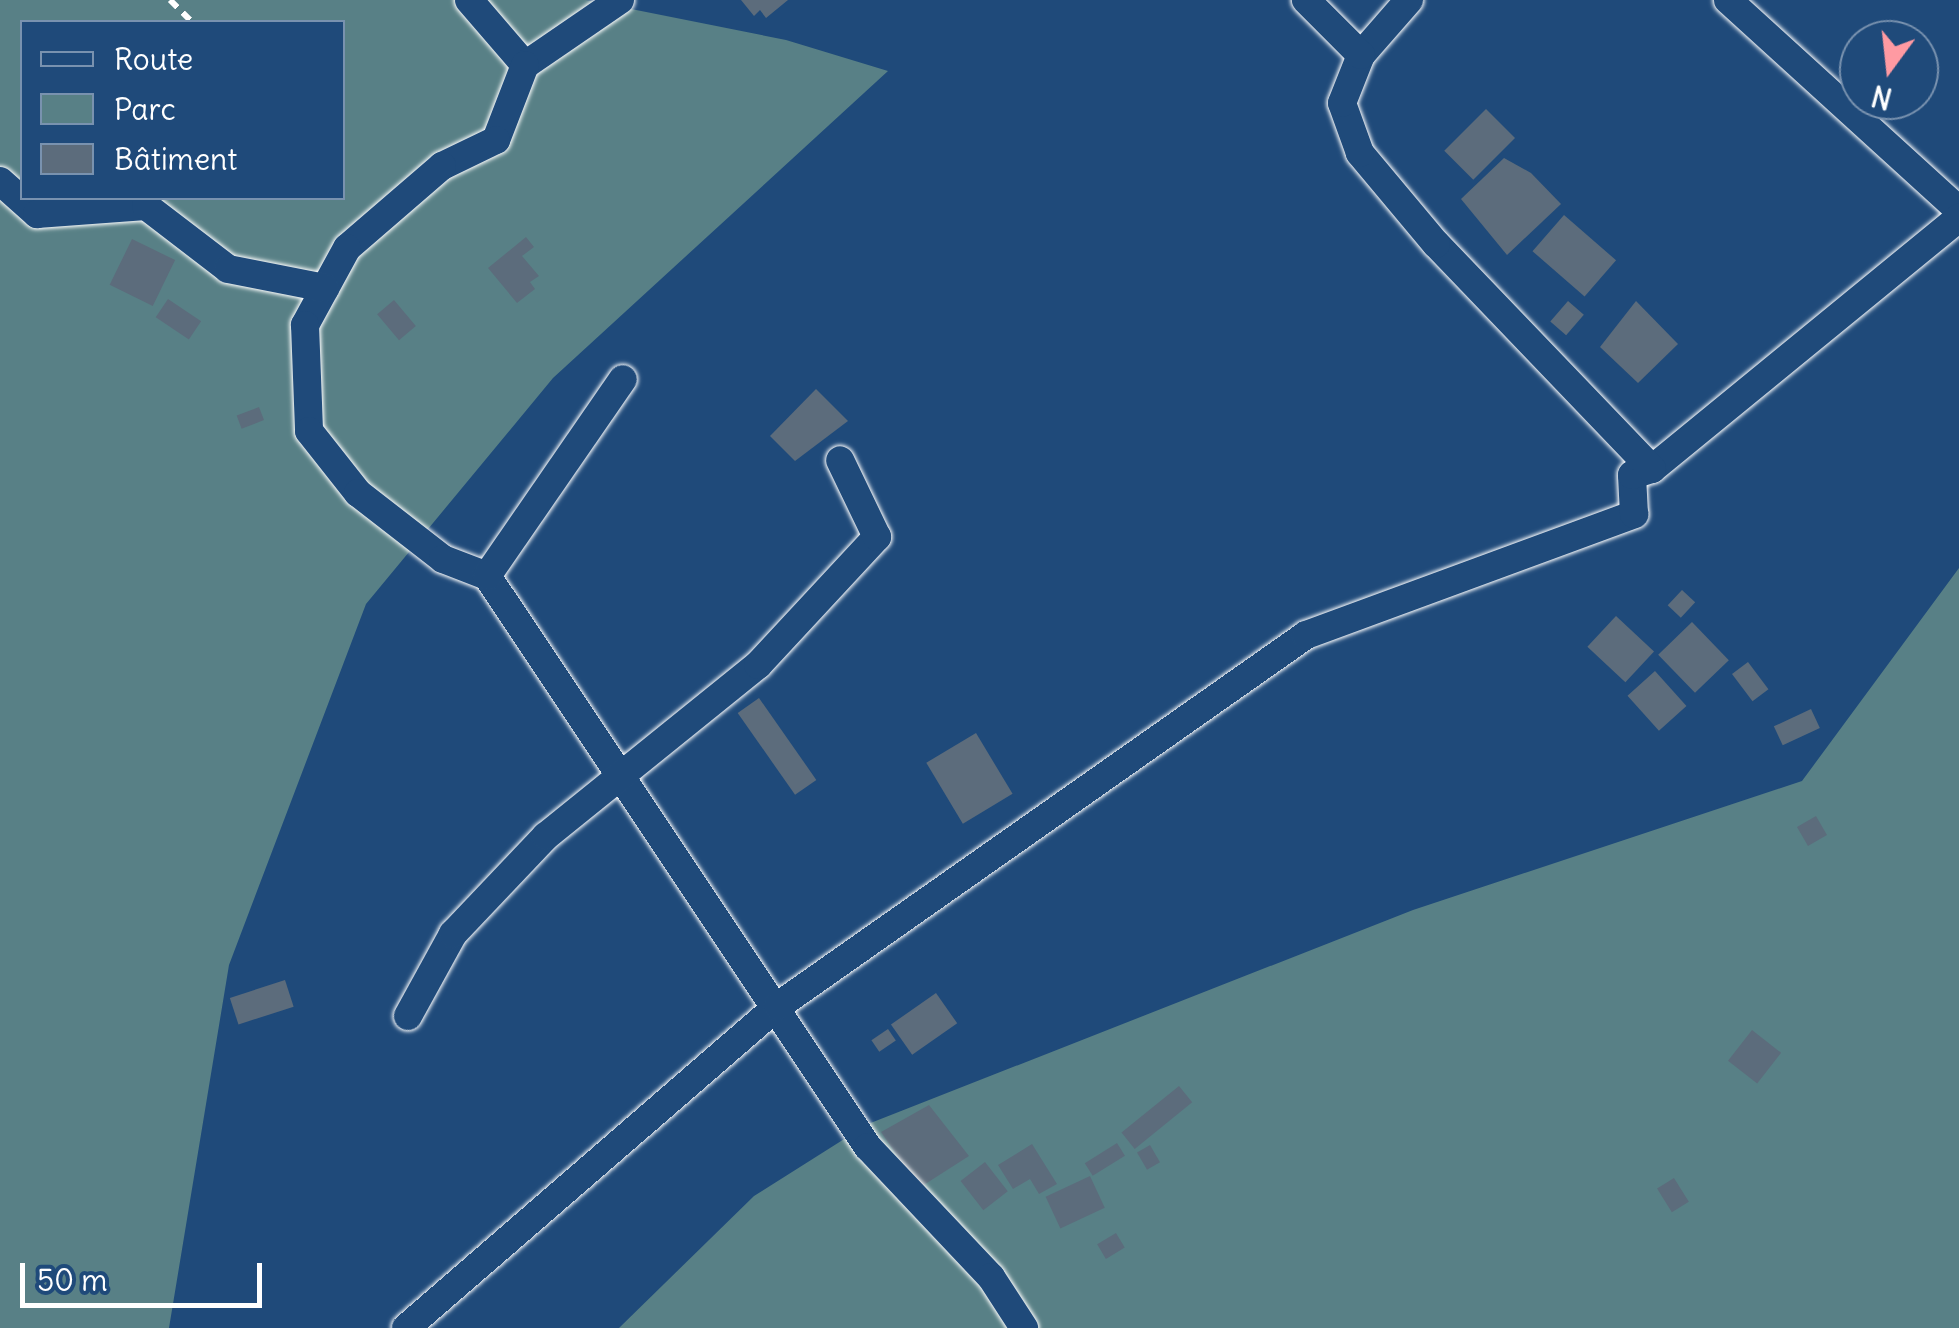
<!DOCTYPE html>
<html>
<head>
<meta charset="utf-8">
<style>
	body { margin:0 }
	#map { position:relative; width:1959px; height:1328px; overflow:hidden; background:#1f4a7a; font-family:Delius,sans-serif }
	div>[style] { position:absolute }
	.green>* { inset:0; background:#588086 }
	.building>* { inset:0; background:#5c6c7c; transform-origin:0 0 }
	.path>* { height:6px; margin-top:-3px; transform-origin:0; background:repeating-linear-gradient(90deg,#fff 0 10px,transparent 0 18px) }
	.roads { filter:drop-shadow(0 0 2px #fff) drop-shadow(0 0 2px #fff) }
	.street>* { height:28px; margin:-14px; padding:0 14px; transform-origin:14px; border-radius:14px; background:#1f4a7a }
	span { translate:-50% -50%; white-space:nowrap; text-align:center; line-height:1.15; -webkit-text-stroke:10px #1f4a7a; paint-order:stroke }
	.legend { position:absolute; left:20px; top:20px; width:325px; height:180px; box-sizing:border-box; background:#1f4a7a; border:2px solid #7992af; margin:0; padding:12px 18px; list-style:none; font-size:30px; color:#fff }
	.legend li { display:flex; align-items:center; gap:20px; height:50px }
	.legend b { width:50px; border:2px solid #7992af }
	.north { position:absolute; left:1839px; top:20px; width:100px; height:100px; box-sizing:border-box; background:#1f4a7a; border:2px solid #7992af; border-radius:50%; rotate:195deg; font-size:28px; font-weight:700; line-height:40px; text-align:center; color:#fff }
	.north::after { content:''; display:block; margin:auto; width:35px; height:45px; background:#ff9aa2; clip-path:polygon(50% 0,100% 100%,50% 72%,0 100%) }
	.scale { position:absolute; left:20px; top:1263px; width:242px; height:45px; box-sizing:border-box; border:5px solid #fff; border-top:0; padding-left:12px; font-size:30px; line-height:35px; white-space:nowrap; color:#fff; -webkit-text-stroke:8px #1f4a7a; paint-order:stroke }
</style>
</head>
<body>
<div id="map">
	<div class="green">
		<i style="clip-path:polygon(evenodd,0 0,586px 0,786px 40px,888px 71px,553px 378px,366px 604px,229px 965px,169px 1328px,0 1328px,0 0,22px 22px,342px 22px,342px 198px,22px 198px,22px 22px)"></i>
		<i style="clip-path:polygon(1959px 568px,1959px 1328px,619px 1328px,754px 1196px,868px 1124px,1413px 910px,1802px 781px)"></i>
	</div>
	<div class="building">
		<i style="clip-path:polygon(741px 0,788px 0,766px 18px,760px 10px,754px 16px)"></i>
		<i style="left:1486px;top:109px;width:41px;height:59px;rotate:45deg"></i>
		<i style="clip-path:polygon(1504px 158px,1531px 173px,1561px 204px,1507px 255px,1461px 199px)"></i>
		<i style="left:1564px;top:215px;width:69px;height:48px;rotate:41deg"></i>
		<i style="clip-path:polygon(526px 237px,534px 247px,522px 256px,539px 276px,530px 282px,535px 289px,517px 303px,488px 268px)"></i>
		<i style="left:132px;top:239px;width:48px;height:51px;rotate:26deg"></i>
		<i style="left:168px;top:299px;width:40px;height:22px;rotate:34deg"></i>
		<i style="left:394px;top:300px;width:34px;height:22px;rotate:50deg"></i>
		<i style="left:1568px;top:301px;width:21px;height:27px;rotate:41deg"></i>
		<i style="clip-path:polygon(1636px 301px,1678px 344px,1638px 383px,1600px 347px)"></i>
		<i style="clip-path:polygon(816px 389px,848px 421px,795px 461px,770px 436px)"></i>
		<i style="left:259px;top:407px;width:14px;height:24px;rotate:69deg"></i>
		<i style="left:1682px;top:590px;width:18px;height:21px;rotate:43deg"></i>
		<i style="left:1616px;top:616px;width:52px;height:42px;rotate:43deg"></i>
		<i style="left:1692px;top:622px;width:53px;height:47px;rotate:46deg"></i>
		<i style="left:1748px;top:662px;width:34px;height:20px;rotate:53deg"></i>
		<i style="left:1655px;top:671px;width:47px;height:37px;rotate:48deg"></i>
		<i style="left:759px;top:698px;width:100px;height:26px;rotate:55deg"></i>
		<i style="left:1811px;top:709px;width:21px;height:41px;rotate:65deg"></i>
		<i style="left:976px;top:733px;width:71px;height:58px;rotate:59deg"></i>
		<i style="left:1816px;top:816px;width:22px;height:22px;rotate:60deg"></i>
		<i style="left:285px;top:980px;width:28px;height:58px;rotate:72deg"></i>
		<i style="left:936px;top:993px;width:37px;height:55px;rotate:55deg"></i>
		<i style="left:888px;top:1029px;width:14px;height:20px;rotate:56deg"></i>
		<i style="left:1752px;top:1030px;width:37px;height:39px;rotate:38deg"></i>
		<i style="left:1179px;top:1086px;width:21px;height:74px;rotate:51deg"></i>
		<i style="clip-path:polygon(929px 1105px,969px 1156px,919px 1188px,881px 1132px)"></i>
		<i style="left:1117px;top:1143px;width:15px;height:38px;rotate:58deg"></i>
		<i style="clip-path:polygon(1032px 1144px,1057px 1184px,1039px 1194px,1030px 1179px,1013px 1189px,998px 1165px)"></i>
		<i style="left:1150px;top:1145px;width:20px;height:15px;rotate:60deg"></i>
		<i style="left:985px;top:1162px;width:37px;height:31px;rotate:52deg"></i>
		<i style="left:1090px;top:1176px;width:35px;height:49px;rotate:65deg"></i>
		<i style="left:1674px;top:1178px;width:28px;height:20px;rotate:58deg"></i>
		<i style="left:1116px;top:1233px;width:17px;height:22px;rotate:59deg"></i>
	</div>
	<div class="path">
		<i style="left:170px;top:0;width:31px;rotate:45deg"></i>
	</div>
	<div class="roads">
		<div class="street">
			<i style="left:469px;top:0;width:86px;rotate:49.3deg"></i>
			<i style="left:620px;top:0;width:115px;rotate:145.6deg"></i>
			<i style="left:525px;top:65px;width:80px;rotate:111.1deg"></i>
			<i style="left:496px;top:140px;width:60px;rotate:154.3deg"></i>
			<i style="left:442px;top:166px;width:125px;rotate:139.2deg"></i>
			<i style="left:347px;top:248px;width:88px;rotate:118.6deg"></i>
			<i style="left:305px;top:325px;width:106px;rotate:87.8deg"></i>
			<i style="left:309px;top:431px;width:79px;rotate:51.7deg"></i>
			<i style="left:358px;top:493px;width:108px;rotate:37.8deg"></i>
			<i style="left:443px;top:559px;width:47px;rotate:21.1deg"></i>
			<i style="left:487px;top:576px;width:686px;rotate:56.29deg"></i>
			<i style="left:868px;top:1147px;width:179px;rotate:46.6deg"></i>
			<i style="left:991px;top:1277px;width:61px;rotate:57.1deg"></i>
			<i style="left:1728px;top:0;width:312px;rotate:42.3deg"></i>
			<i style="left:1361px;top:55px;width:73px;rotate:-48.9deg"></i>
			<i style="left:0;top:181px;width:50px;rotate:41.7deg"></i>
			<i style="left:37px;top:214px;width:109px;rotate:-4.2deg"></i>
			<i style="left:146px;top:206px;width:103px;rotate:37.5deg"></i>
			<i style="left:228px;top:269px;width:99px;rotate:11.1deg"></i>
			<i style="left:1652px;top:469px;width:397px;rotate:-39.3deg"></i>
			<i style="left:487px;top:576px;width:239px;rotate:-55.4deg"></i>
			<i style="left:408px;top:1016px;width:94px;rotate:-61.2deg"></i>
			<i style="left:453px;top:934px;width:135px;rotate:-46.5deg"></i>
			<i style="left:546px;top:836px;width:272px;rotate:-38.9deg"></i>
			<i style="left:758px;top:665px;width:175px;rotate:-47.1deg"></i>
			<i style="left:877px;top:537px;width:85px;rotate:-115.7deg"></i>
			<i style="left:406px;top:1328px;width:492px;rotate:-40.9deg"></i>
			<i style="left:778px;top:1006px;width:645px;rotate:-35.09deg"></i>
			<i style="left:1306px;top:635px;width:350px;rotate:-20.2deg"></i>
			<i style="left:1634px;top:514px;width:39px;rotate:-93deg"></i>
			<i style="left:1632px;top:475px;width:21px;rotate:-17deg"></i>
			<i style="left:1652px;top:469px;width:312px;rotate:-133.8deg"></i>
			<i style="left:1436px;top:244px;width:119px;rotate:-129.9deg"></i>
			<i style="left:1360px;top:153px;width:53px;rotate:-109.8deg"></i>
			<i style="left:1342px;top:103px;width:52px;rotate:-68.4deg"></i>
			<i style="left:1361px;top:55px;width:78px;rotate:-135deg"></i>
		</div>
	</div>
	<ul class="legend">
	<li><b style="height:12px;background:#1f4a7a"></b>Route</li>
	<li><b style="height:28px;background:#588086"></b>Parc</li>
	<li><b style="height:28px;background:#5c6c7c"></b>Bâtiment</li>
	</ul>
	<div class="north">N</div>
	<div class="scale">50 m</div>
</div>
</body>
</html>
